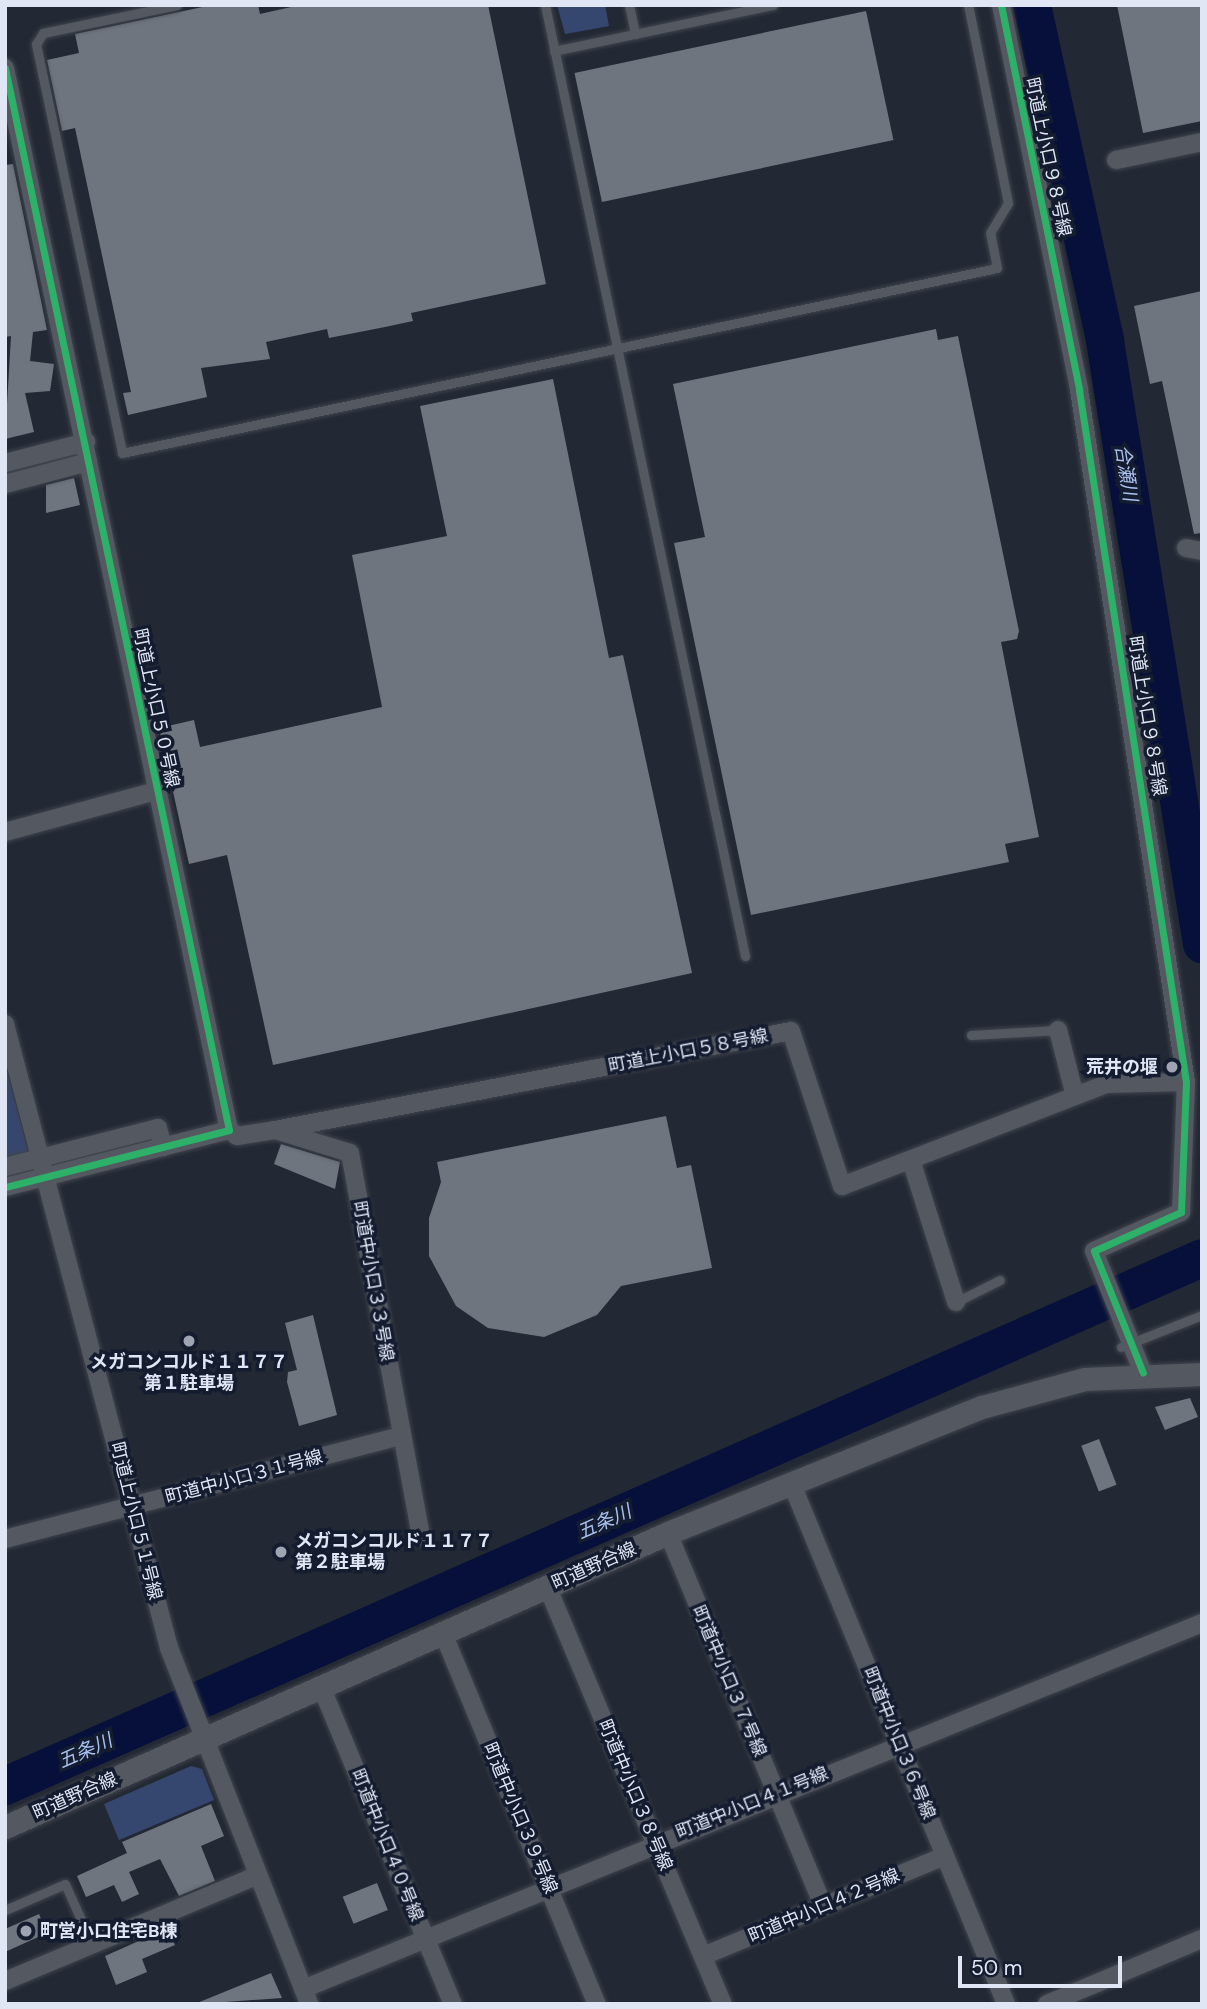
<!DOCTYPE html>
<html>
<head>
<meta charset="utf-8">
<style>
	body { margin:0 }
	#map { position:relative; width:1207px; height:2009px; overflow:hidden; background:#232934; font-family:"DM Sans","Noto Sans JP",sans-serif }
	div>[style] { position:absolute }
	.green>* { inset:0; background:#36476f }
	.river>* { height:38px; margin:-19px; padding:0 19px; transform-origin:19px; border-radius:19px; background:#06103a }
	.building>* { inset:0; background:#6f757f; transform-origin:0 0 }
	.roads { filter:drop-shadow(0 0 2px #40444e) drop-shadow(0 0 2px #40444e) }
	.service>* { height:9px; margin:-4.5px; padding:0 4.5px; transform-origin:4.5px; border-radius:4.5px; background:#545961 }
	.minor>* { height:18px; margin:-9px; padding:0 9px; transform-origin:9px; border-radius:9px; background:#545961 }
	.tertiary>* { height:23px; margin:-11.5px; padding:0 11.5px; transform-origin:11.5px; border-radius:11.5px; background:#545961 }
	.cycleway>* { height:7px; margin:-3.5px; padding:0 3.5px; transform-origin:3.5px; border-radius:3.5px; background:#2db169 }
	.dots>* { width:19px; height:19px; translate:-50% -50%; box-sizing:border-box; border:4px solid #141c30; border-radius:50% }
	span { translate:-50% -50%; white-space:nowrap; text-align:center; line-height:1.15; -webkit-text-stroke:7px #141c30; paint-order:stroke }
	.street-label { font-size:18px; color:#e0e6f4 }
	.poi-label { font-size:18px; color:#e0e6f4; font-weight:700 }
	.right { translate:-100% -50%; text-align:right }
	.left { translate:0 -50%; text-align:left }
	.water-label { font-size:19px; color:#abc1f0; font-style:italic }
	.frame { position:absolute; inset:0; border:7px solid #e0e6f4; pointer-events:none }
	.scale { position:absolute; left:958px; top:1956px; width:164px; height:32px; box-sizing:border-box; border:4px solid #e0e6f4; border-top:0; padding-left:9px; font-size:21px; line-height:24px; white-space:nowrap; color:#e0e6f4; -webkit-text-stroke:5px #141c30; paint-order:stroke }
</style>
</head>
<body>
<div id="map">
	<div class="green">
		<i style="clip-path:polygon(557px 5px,605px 5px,609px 26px,565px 34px)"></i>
		<i style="clip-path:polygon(5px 1063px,29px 1155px,5px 1161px)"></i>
		<i style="clip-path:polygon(191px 1766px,202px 1769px,214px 1800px,119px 1840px,104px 1804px)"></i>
	</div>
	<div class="river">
		<i style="left:1032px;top:5px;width:344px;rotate:77.7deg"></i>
		<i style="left:1105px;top:341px;width:611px;rotate:80.86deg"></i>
		<i style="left:5px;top:1786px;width:1308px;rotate:-23.8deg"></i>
	</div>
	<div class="building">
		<i style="clip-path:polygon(212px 5px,258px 5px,260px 14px,300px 5px,488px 5px,546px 284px,411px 313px,413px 321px,385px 327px,329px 338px,327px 329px,266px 342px,270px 359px,201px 368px,207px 397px,128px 415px,123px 393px,131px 392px,75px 128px,62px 131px,47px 60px,79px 53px,75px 34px)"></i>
		<i style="clip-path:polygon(1117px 5px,1202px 5px,1202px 121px,1143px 133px)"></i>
		<i style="left:866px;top:11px;width:132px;height:298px;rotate:78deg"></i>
		<i style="clip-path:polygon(13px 164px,47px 330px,33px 332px,30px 361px,54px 364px,50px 391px,25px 393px,34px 432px,5px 439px,11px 336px,5px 337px,5px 165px)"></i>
		<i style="clip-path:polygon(1202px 291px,1202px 533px,1194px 534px,1162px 381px,1150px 384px,1134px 306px)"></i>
		<i style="clip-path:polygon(936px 329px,938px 340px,958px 336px,1019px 631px,1017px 639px,1001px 642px,1039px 837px,1005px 844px,1009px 862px,751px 915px,674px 543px,705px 537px,673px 384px)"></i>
		<i style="clip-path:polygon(553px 379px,609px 658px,623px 655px,692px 973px,273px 1065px,227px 855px,189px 864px,159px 728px,194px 720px,200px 747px,382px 707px,352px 555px,447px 536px,420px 406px)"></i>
		<i style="clip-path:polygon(74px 478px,80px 505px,46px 513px,46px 485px)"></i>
		<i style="clip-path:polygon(666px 1116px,677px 1168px,691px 1165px,712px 1268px,621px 1286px,597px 1315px,544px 1337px,488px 1328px,456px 1306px,429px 1256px,429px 1218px,441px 1182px,437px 1162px)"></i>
		<i style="clip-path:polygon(281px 1144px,340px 1162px,335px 1189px,274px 1164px)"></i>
		<i style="clip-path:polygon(313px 1315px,337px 1415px,299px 1426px,287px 1382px,288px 1372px,297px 1370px,285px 1323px)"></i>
		<i style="clip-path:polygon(1190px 1398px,1198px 1417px,1165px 1430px,1155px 1407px)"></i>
		<i style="left:1099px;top:1439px;width:49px;height:19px;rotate:69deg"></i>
		<i style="clip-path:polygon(211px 1804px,224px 1836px,201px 1846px,215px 1881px,179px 1896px,160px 1859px,129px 1872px,139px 1894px,122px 1902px,114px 1885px,86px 1897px,77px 1876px,127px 1853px,122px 1842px)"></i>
		<i style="left:377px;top:1883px;width:29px;height:37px;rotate:68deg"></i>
		<i style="clip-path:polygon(39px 1914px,47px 1933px,5px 1952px,5px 1929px)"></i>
		<i style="clip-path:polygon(168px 1928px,175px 1945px,142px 1959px,147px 1972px,116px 1985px,105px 1956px)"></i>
		<i style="clip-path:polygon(271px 1973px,282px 1998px,197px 2004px,197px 2003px)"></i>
	</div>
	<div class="roads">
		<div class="service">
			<i style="left:177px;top:5px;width:137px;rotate:168.2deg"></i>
			<i style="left:43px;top:33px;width:13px;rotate:122deg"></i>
			<i style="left:36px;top:44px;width:418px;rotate:78.1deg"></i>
			<i style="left:122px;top:453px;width:894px;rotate:-11.94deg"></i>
			<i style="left:997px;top:268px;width:36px;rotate:-101deg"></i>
			<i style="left:990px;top:233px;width:35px;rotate:-59deg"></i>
			<i style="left:1008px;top:203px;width:202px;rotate:-101.4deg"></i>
			<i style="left:545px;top:5px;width:972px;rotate:78.12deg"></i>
			<i style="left:629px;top:5px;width:30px;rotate:78deg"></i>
			<i style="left:554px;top:51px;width:224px;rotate:-11.9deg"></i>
			<i style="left:971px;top:1035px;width:87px;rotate:-3.3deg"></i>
			<i style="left:956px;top:1302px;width:49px;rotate:-26.6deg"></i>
			<i style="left:1121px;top:1347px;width:87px;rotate:-21.6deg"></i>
			<i style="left:5px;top:1910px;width:65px;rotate:-23.4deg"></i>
			<i style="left:65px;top:1884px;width:66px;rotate:65.8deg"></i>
		</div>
		<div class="minor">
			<i style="left:1001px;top:5px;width:393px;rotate:78.5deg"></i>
			<i style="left:1079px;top:390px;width:700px;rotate:81.21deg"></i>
			<i style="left:1186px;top:1082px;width:130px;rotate:92.2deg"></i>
			<i style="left:1181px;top:1212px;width:95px;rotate:155.9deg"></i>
			<i style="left:1094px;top:1251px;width:131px;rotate:68.1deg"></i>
			<i style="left:5px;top:68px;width:1085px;rotate:78.09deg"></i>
			<i style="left:229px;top:1130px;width:231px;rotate:165.7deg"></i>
			<i style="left:1116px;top:160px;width:88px;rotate:-11.8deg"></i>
			<i style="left:5px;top:463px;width:84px;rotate:-14.5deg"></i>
			<i style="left:5px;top:484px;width:86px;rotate:-14.8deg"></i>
			<i style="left:1186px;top:548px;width:16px;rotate:11deg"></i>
			<i style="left:5px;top:832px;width:156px;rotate:-15.2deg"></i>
			<i style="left:5px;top:1024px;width:645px;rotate:75.27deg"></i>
			<i style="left:169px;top:1648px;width:383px;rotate:68.5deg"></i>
			<i style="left:1058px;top:1030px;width:68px;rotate:75.6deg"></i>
			<i style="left:229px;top:1130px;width:10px;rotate:37deg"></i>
			<i style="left:237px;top:1136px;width:38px;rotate:-9deg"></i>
			<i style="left:275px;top:1130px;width:78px;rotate:17deg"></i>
			<i style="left:350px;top:1153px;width:390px;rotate:79.5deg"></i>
			<i style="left:275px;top:1130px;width:525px;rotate:-10.86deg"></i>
			<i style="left:791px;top:1031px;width:163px;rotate:71.8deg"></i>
			<i style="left:842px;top:1186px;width:283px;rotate:-21.1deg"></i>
			<i style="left:1106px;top:1084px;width:80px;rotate:-1.4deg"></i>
			<i style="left:911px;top:1160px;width:149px;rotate:72.4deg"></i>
			<i style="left:5px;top:1167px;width:158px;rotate:-14.3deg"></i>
			<i style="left:158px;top:1128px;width:20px;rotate:75deg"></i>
			<i style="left:791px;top:1482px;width:565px;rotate:67.61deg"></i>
			<i style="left:668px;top:1533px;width:404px;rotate:67.4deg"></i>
			<i style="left:5px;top:1539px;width:409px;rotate:-14.6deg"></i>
			<i style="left:547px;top:1586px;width:454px;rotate:67.2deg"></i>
			<i style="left:443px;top:1633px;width:402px;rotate:67.5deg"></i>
			<i style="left:321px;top:1686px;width:344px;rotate:67.5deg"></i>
			<i style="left:703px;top:1956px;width:262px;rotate:-22.5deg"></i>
			<i style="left:5px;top:1981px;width:272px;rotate:-22.7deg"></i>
			<i style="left:303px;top:1989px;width:971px;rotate:-22.15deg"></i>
			<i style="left:1047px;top:2004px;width:168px;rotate:-22.8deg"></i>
		</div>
		<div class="tertiary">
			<i style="left:5px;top:1827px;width:725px;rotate:-23.91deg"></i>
			<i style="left:668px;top:1533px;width:338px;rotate:-21.9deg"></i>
			<i style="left:982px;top:1407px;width:107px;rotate:-15.2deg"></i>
			<i style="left:1085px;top:1379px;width:117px;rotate:-2.4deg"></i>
		</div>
	</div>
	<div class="cycleway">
		<i style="left:1001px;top:5px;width:393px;rotate:78.5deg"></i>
		<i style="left:1079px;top:390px;width:700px;rotate:81.21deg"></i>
		<i style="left:1186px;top:1082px;width:130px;rotate:92.2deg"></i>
		<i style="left:1181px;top:1212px;width:95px;rotate:155.9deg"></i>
		<i style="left:1094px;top:1251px;width:131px;rotate:68.1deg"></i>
		<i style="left:5px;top:68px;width:1085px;rotate:78.09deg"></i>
		<i style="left:229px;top:1130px;width:231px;rotate:165.7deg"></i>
	</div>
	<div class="dots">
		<i style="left:1172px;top:1067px;background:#9ea4b1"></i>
		<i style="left:189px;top:1341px;background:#9ea4b1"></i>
		<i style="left:281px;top:1552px;background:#9ea4b1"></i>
		<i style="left:26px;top:1931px;background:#9ea4b1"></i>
	</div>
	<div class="street-label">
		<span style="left:1048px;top:157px;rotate:78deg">町道上小口９８号線</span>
		<span style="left:156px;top:708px;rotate:78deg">町道上小口５０号線</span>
		<span style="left:1147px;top:716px;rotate:81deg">町道上小口９８号線</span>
		<span style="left:688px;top:1051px;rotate:-11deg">町道上小口５８号線</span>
		<span style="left:373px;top:1281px;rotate:80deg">町道中小口３３号線</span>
		<span style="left:244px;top:1477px;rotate:-15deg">町道中小口３１号線</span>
		<span style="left:136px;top:1521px;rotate:76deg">町道上小口５１号線</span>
		<span style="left:594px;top:1566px;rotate:-24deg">町道野合線</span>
		<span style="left:729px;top:1681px;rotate:67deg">町道中小口３７号線</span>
		<span style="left:899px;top:1743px;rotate:68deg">町道中小口３６号線</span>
		<span style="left:635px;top:1795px;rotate:67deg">町道中小口３８号線</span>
		<span style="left:75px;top:1796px;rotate:-24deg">町道野合線</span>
		<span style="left:752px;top:1803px;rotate:-22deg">町道中小口４１号線</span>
		<span style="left:520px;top:1818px;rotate:67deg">町道中小口３９号線</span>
		<span style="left:387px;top:1845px;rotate:68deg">町道中小口４０号線</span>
		<span style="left:824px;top:1906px;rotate:-23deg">町道中小口４２号線</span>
	</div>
	<div class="poi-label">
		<span class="right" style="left:1158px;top:1067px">荒井の堰</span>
		<span style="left:189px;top:1373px">メガコンコルド１１７７<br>第１駐車場</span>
		<span class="left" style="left:295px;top:1552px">メガコンコルド１１７７<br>第２駐車場</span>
		<span class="left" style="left:40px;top:1931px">町営小口住宅B棟</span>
	</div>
	<div class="water-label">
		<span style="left:1126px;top:473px;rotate:81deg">合瀬川</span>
		<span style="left:604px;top:1522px;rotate:-24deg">五条川</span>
		<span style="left:85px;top:1751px;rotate:-24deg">五条川</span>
	</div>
	<div class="frame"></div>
	<div class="scale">50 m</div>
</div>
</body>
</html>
